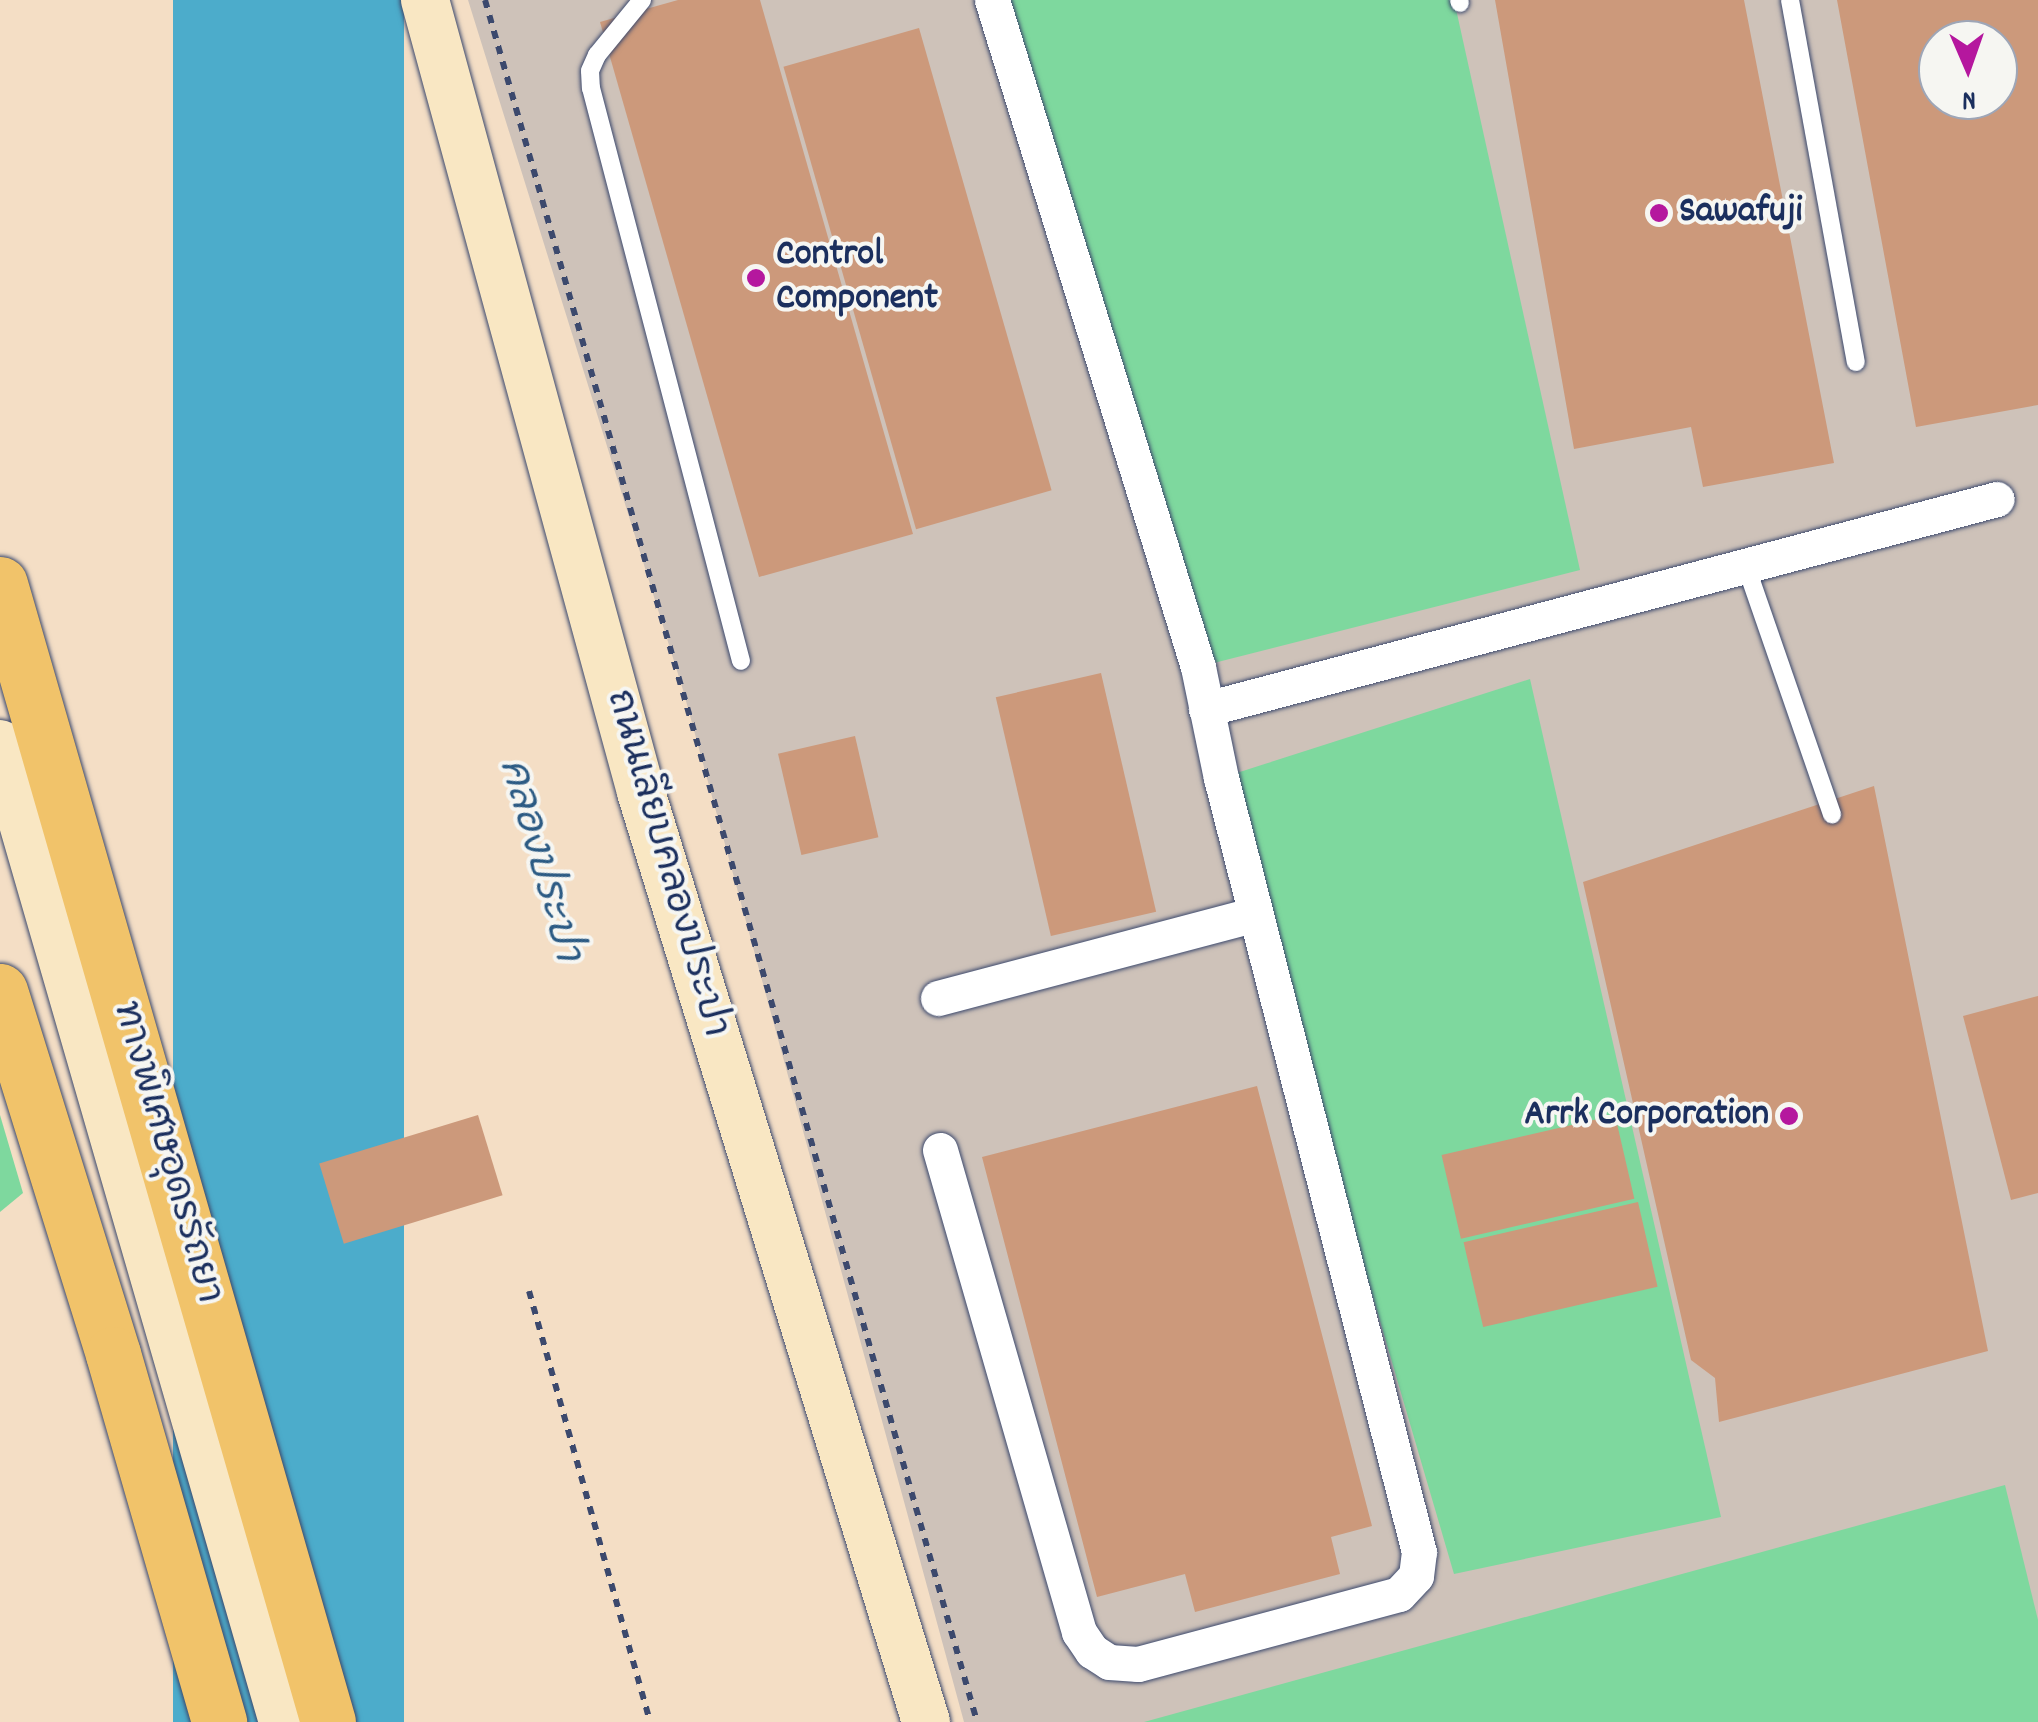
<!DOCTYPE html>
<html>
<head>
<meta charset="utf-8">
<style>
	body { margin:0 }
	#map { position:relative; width:2038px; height:1722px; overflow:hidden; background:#f4dec5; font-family:Dekko,"Playpen Sans Thai",sans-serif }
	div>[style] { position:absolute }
	.industrial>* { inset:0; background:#cec2b9 }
	.green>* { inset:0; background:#7ed89e }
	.water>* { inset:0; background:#4caccb; transform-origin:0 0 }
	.building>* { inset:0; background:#cc997b; transform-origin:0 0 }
	.path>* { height:6px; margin-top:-3px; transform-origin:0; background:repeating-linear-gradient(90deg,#3c496d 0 8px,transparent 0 16px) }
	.roads { filter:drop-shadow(0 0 2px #3c496d) drop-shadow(0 0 2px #3c496d) }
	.lane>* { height:18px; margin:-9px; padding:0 9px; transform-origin:9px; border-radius:9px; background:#fff }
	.street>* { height:35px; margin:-17.5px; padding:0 17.5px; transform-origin:17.5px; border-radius:17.5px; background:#fff }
	.secondary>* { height:48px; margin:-24px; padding:0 24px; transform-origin:24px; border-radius:24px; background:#f9e7c3 }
	.highway>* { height:55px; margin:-27.5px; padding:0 27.5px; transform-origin:27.5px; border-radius:27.5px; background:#f1c36a }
	.dots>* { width:28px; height:28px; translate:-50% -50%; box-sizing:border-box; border:5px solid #f6f6f2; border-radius:50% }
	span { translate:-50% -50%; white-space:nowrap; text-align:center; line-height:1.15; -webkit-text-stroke:8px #f6f6f2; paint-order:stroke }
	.poi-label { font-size:38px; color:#1b2f5e; font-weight:700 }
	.left { translate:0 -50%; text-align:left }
	.right { translate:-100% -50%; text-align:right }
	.street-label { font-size:38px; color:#1b2f5e }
	.water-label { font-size:40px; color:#2c5b84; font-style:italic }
	.north { position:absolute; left:1918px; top:20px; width:100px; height:100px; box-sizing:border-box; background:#f6f6f2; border:2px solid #9ea6b7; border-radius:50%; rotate:178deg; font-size:28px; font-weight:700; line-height:40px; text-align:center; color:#1b2f5e }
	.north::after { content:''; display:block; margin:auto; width:35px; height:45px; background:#b5179e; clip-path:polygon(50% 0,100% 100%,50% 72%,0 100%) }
</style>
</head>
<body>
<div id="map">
	<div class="industrial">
		<i style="clip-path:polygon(evenodd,468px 0,2038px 0,2038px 1722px,964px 1722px,683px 690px,468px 0,1938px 40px,1998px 40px,1998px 100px,1938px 100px,1938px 40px)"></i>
	</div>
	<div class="green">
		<i style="clip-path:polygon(992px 0,1454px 0,1580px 570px,1198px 667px)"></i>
		<i style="clip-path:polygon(1530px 679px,1721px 1517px,1454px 1574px,1221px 778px)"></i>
		<i style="clip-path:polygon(0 1115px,23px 1193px,0 1212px)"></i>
		<i style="clip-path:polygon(2005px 1485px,2038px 1620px,2038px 1722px,1144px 1722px)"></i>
	</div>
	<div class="water">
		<i style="left:173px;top:0;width:231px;height:1791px"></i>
	</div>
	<div class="building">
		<i style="clip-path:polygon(678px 0,760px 0,913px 534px,759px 577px,600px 22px)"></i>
		<i style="clip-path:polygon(1495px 0,1744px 0,1834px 463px,1703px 487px,1691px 427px,1574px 449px)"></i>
		<i style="clip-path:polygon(evenodd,1837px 0,2038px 0,2038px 405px,1916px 427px,1837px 0,1938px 40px,1998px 40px,1998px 100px,1938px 100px,1938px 40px)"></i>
		<i style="left:919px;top:28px;width:481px;height:141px;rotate:74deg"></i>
		<i style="left:1101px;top:673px;width:245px;height:108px;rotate:77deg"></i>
		<i style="left:855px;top:736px;width:104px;height:79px;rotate:77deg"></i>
		<i style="clip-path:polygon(1874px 786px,1988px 1351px,1719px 1422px,1715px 1378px,1691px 1360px,1583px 882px)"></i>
		<i style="clip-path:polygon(2038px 996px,2038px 1193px,2011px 1200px,1963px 1016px)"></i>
		<i style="clip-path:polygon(1257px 1086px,1372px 1526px,1331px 1537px,1340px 1574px,1195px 1612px,1185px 1574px,1097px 1597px,982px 1157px)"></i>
		<i style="left:478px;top:1115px;width:84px;height:166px;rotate:73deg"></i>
		<i style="left:1615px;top:1115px;width:86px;height:178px;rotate:77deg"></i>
		<i style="left:1638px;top:1202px;width:87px;height:179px;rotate:77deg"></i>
	</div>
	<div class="path">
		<i style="left:485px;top:0;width:1791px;rotate:74.05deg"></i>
		<i style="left:529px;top:1291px;width:448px;rotate:74.3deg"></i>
	</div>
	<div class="roads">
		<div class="lane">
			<i style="left:642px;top:0;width:71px;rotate:129.3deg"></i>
			<i style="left:597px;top:55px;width:17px;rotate:114deg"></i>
			<i style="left:590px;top:71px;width:17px;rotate:87deg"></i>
			<i style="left:591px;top:88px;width:592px;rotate:75.33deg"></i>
			<i style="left:1459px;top:0;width:3px;rotate:72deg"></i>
			<i style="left:1790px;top:0;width:368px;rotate:79.7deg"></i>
			<i style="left:1746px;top:566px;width:263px;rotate:70.9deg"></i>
		</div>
		<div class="street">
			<i style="left:1206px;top:709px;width:818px;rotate:-14.87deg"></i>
			<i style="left:938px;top:998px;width:328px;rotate:-14.8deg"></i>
			<i style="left:940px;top:1150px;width:502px;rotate:73.91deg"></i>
			<i style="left:1079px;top:1632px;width:23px;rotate:56deg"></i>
			<i style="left:1092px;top:1651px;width:20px;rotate:33deg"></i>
			<i style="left:1109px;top:1662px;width:29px;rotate:4deg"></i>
			<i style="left:1138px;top:1664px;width:270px;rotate:-15deg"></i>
			<i style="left:1399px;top:1594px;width:25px;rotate:-47deg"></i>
			<i style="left:1416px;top:1576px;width:24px;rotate:-83deg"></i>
			<i style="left:1419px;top:1552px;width:799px;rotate:-104.35deg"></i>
			<i style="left:1221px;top:778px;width:113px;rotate:-101.7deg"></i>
			<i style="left:1198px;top:667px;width:698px;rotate:-107.16deg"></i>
		</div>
		<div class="secondary">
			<i style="left:425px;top:0;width:821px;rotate:74.74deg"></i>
			<i style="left:641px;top:792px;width:973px;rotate:72.96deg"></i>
			<i style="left:0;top:744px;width:1018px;rotate:73.86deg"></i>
		</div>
		<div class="highway">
			<i style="left:0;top:584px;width:1184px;rotate:73.92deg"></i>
			<i style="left:0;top:991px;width:380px;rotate:72.7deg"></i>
			<i style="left:113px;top:1354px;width:383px;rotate:73.9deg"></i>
		</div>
	</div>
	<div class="dots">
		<i style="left:1659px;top:213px;background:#b5179e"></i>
		<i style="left:756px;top:278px;background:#b5179e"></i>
		<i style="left:1789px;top:1116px;background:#b5179e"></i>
	</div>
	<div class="poi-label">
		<span class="left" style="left:1679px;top:213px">Sawafuji</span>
		<span class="left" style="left:776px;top:278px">Control<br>Component</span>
		<span class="right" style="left:1769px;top:1116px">Arrk Corporation</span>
	</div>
	<div class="street-label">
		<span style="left:665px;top:864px;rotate:74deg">ถนนเลียบคลองประปา</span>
		<span style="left:165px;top:1153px;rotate:74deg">ทางพิเศษอุดรรัถยา</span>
	</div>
	<div class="water-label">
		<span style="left:537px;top:861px;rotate:74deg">คลองประปา</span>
	</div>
	<div class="north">N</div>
</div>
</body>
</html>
